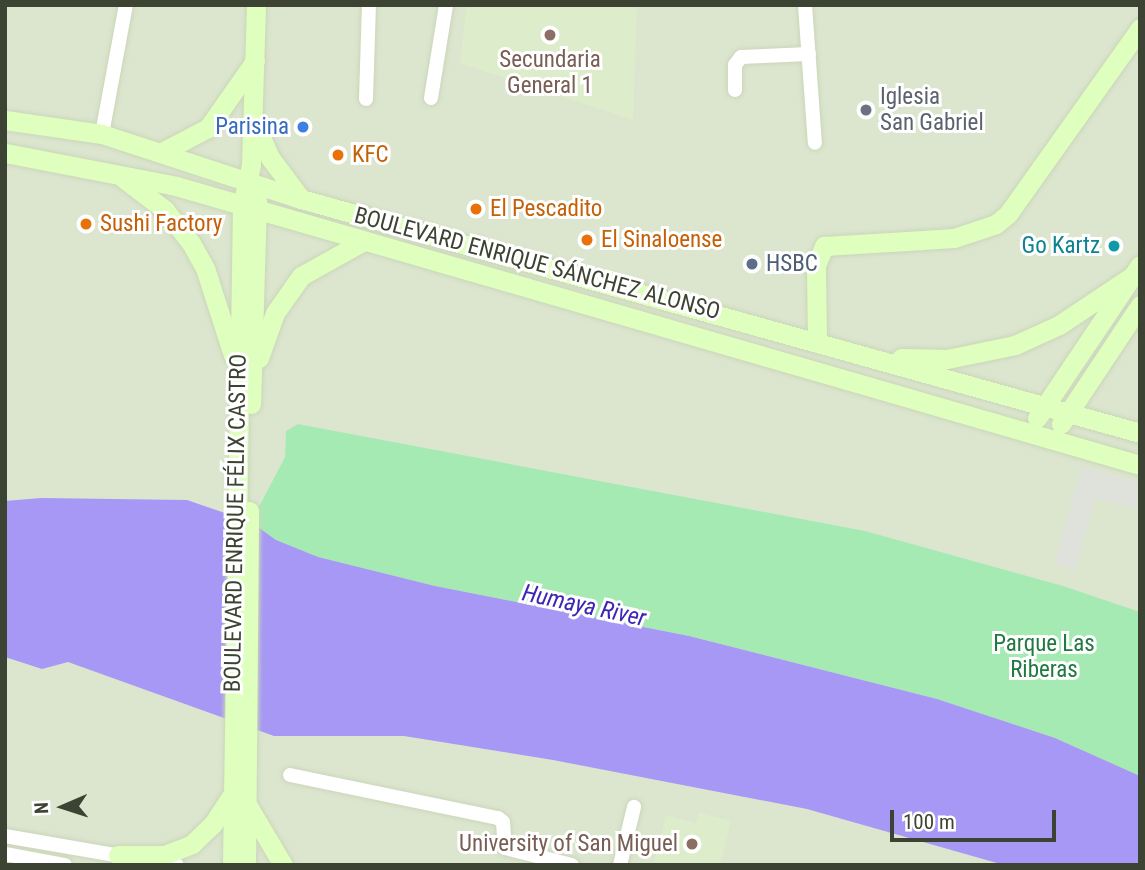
<!DOCTYPE html>
<html>
<head>
<meta charset="utf-8">
<style>
	body { margin:0 }
	#map { position:relative; width:1145px; height:870px; overflow:hidden; background:#ebf2e1; font-family:"Roboto Condensed",sans-serif }
	div>[style] { position:absolute }
	.residential>* { inset:0; background:#dce6cf; transform-origin:0 0 }
	.education>* { inset:0; background:#ddecca }
	.green>* { inset:0; background:#a6eab3 }
	.parking>* { inset:0; background:#dfe2db }
	.water>* { inset:0; background:#a698f4 }
	.roads { filter:drop-shadow(0 0 2px #cbd6ba) drop-shadow(0 0 2px #cbd6ba) }
	.street>* { height:14px; margin:-7px; padding:0 7px; transform-origin:7px; border-radius:7px; background:#fff }
	.secondary>* { height:19px; margin:-9.5px; padding:0 9.5px; transform-origin:9.5px; border-radius:9.5px; background:#dfffbe }
	.dots>* { width:19px; height:19px; translate:-50% -50%; box-sizing:border-box; border:4px solid #fff; border-radius:50% }
	span { translate:-50% -50%; white-space:nowrap; text-align:center; line-height:1.15; -webkit-text-stroke:6px #fff; paint-order:stroke }
	.education-label { font-size:23px; color:#785e54 }
	.right { translate:-100% -50%; text-align:right }
	.worship-label { font-size:23px; color:#5b616d }
	.left { translate:0 -50%; text-align:left }
	.shop-label { font-size:23px; color:#366cbe }
	.food-label { font-size:23px; color:#c56008 }
	.culture-label { font-size:23px; color:#0d838f }
	.street-label { font-size:23px; color:#3d4332 }
	.service-label { font-size:23px; color:#4e5e75 }
	.park-label { font-size:23px; color:#227841 }
	.water-label { font-size:24px; color:#3c26b5; font-style:italic }
	.frame { position:absolute; inset:0; border:7px solid #3d4332; pointer-events:none }
	.north { position:absolute; left:28px; top:772px; width:70px; height:70px; -webkit-text-stroke:5px #fff; paint-order:stroke; rotate:267deg; font-size:19px; font-weight:700; line-height:28px; text-align:center; color:#3d4332 }
	.north::after { content:''; display:block; margin:auto; width:24px; height:32px; background:#3d4332; clip-path:polygon(50% 0,100% 100%,50% 72%,0 100%) }
	.scale { position:absolute; left:890px; top:810px; width:166px; height:32px; box-sizing:border-box; border:4px solid #3d4332; border-top:0; padding-left:9px; font-size:21px; line-height:24px; white-space:nowrap; color:#3d4332; -webkit-text-stroke:5px #fff; paint-order:stroke }
</style>
</head>
<body>
<div id="map">
	<div class="residential">
		<i style="left:5px;top:5px;width:1135px;height:860px"></i>
	</div>
	<div class="education">
		<i style="clip-path:polygon(467px 5px,637px 5px,633px 120px,460px 63px)"></i>
		<i style="clip-path:polygon(699px 813px,731px 821px,720px 865px,653px 865px,666px 815px,696px 823px)"></i>
	</div>
	<div class="green">
		<i style="clip-path:polygon(298px 424px,865px 531px,1063px 586px,1140px 612px,1140px 776px,1055px 738px,937px 699px,689px 636px,435px 586px,317px 557px,276px 540px,251px 522px,285px 457px,286px 431px)"></i>
	</div>
	<div class="parking">
		<i style="clip-path:polygon(1082px 467px,1140px 482px,1140px 510px,1095px 498px,1076px 570px,1054px 564px)"></i>
	</div>
	<div class="water">
		<i style="clip-path:polygon(41px 498px,187px 500px,251px 522px,276px 540px,318px 557px,435px 586px,689px 636px,937px 699px,1055px 738px,1140px 776px,1140px 865px,1004px 865px,807px 809px,553px 760px,404px 736px,274px 736px,68px 662px,42px 669px,5px 657px,5px 501px)"></i>
	</div>
	<div class="roads">
		<div class="street">
			<i style="left:805px;top:5px;width:138px;rotate:85.9deg"></i>
			<i style="left:735px;top:90px;width:25px;rotate:-90deg"></i>
			<i style="left:735px;top:65px;width:10px;rotate:-53deg"></i>
			<i style="left:741px;top:57px;width:68px;rotate:-2.5deg"></i>
			<i style="left:431px;top:98px;width:94px;rotate:-80.8deg"></i>
			<i style="left:366px;top:99px;width:94px;rotate:-88.2deg"></i>
			<i style="left:102px;top:134px;width:131px;rotate:-79.5deg"></i>
			<i style="left:290px;top:775px;width:212px;rotate:11.7deg"></i>
			<i style="left:498px;top:818px;width:6px;rotate:39deg"></i>
			<i style="left:503px;top:822px;width:26px;rotate:86deg"></i>
			<i style="left:505px;top:848px;width:69px;rotate:14.2deg"></i>
			<i style="left:5px;top:836px;width:124px;rotate:9.8deg"></i>
			<i style="left:5px;top:854px;width:61px;rotate:10.4deg"></i>
			<i style="left:150px;top:860px;width:27px;rotate:10deg"></i>
			<i style="left:620px;top:865px;width:60px;rotate:-76.4deg"></i>
		</div>
		<div class="secondary">
			<i style="left:5px;top:120px;width:98px;rotate:8.2deg"></i>
			<i style="left:102px;top:134px;width:209px;rotate:18.1deg"></i>
			<i style="left:301px;top:199px;width:871px;rotate:15.58deg"></i>
			<i style="left:256px;top:126px;width:36px;rotate:66deg"></i>
			<i style="left:271px;top:159px;width:50px;rotate:53.1deg"></i>
			<i style="left:162px;top:152px;width:52px;rotate:-27.6deg"></i>
			<i style="left:208px;top:128px;width:82px;rotate:-55deg"></i>
			<i style="left:5px;top:153px;width:174px;rotate:10.9deg"></i>
			<i style="left:176px;top:186px;width:1004px;rotate:16.14deg"></i>
			<i style="left:123px;top:178px;width:53px;rotate:37.3deg"></i>
			<i style="left:165px;top:210px;width:42px;rotate:51.8deg"></i>
			<i style="left:191px;top:243px;width:29px;rotate:61deg"></i>
			<i style="left:205px;top:268px;width:91px;rotate:72.2deg"></i>
			<i style="left:817px;top:341px;width:76px;rotate:-90.8deg"></i>
			<i style="left:816px;top:265px;width:21px;rotate:-67deg"></i>
			<i style="left:824px;top:246px;width:130px;rotate:-3.5deg"></i>
			<i style="left:954px;top:238px;width:44px;rotate:-18.4deg"></i>
			<i style="left:996px;top:224px;width:16px;rotate:-40deg"></i>
			<i style="left:1008px;top:214px;width:228px;rotate:-54.6deg"></i>
			<i style="left:259px;top:358px;width:48px;rotate:-70.4deg"></i>
			<i style="left:275px;top:313px;width:45px;rotate:-54.9deg"></i>
			<i style="left:301px;top:276px;width:72px;rotate:-29.1deg"></i>
			<i style="left:901px;top:358px;width:46px;rotate:1.2deg"></i>
			<i style="left:947px;top:359px;width:69px;rotate:-11.6deg"></i>
			<i style="left:1015px;top:345px;width:48px;rotate:-24.4deg"></i>
			<i style="left:1059px;top:325px;width:87px;rotate:-33.7deg"></i>
			<i style="left:251px;top:404px;width:204px;rotate:-88.3deg"></i>
			<i style="left:1037px;top:418px;width:184px;rotate:-56.1deg"></i>
			<i style="left:1061px;top:424px;width:143px;rotate:-56.4deg"></i>
			<i style="left:248px;top:806px;width:69px;rotate:59.3deg"></i>
			<i style="left:118px;top:855px;width:46px"></i>
			<i style="left:164px;top:855px;width:30px;rotate:-21deg"></i>
			<i style="left:192px;top:844px;width:29px;rotate:-44deg"></i>
			<i style="left:213px;top:824px;width:35px;rotate:-57deg"></i>
			<i style="left:232px;top:865px;width:659px;rotate:-89.13deg"></i>
			<i style="left:242px;top:206px;width:42px;rotate:-77.6deg"></i>
			<i style="left:251px;top:165px;width:160px;rotate:-88.2deg"></i>
			<i style="left:246px;top:865px;width:354px;rotate:-89.5deg"></i>
		</div>
	</div>
	<div class="dots">
		<i style="left:550px;top:35px;background:#8d6e63"></i>
		<i style="left:866px;top:110px;background:#6b7280"></i>
		<i style="left:303px;top:127px;background:#3f7fe0"></i>
		<i style="left:338px;top:155px;background:#e8710a"></i>
		<i style="left:476px;top:209px;background:#e8710a"></i>
		<i style="left:86px;top:224px;background:#e8710a"></i>
		<i style="left:587px;top:240px;background:#e8710a"></i>
		<i style="left:1114px;top:246px;background:#0f9aa8"></i>
		<i style="left:752px;top:264px;background:#5c6f8a"></i>
		<i style="left:692px;top:844px;background:#8d6e63"></i>
	</div>
	<div class="education-label">
		<span style="left:550px;top:73px">Secundaria<br>General 1</span>
		<span class="right" style="left:678px;top:844px">University of San Miguel</span>
	</div>
	<div class="worship-label">
		<span class="left" style="left:880px;top:110px">Iglesia<br>San Gabriel</span>
	</div>
	<div class="shop-label">
		<span class="right" style="left:289px;top:127px">Parisina</span>
	</div>
	<div class="food-label">
		<span class="left" style="left:352px;top:155px">KFC</span>
		<span class="left" style="left:490px;top:209px">El Pescadito</span>
		<span class="left" style="left:100px;top:224px">Sushi Factory</span>
		<span class="left" style="left:601px;top:240px">El Sinaloense</span>
	</div>
	<div class="culture-label">
		<span class="right" style="left:1100px;top:246px">Go Kartz</span>
	</div>
	<div class="street-label">
		<span style="left:537px;top:264px;rotate:15deg">BOULEVARD ENRIQUE SÁNCHEZ ALONSO</span>
		<span style="left:236px;top:523px;rotate:-89deg">BOULEVARD ENRIQUE FÉLIX CASTRO</span>
	</div>
	<div class="service-label">
		<span class="left" style="left:766px;top:264px">HSBC</span>
	</div>
	<div class="park-label">
		<span style="left:1044px;top:657px">Parque Las<br>Riberas</span>
	</div>
	<div class="water-label">
		<span style="left:584px;top:606px;rotate:12deg">Humaya River</span>
	</div>
	<div class="frame"></div>
	<div class="north">N</div>
	<div class="scale">100 m</div>
</div>
</body>
</html>
